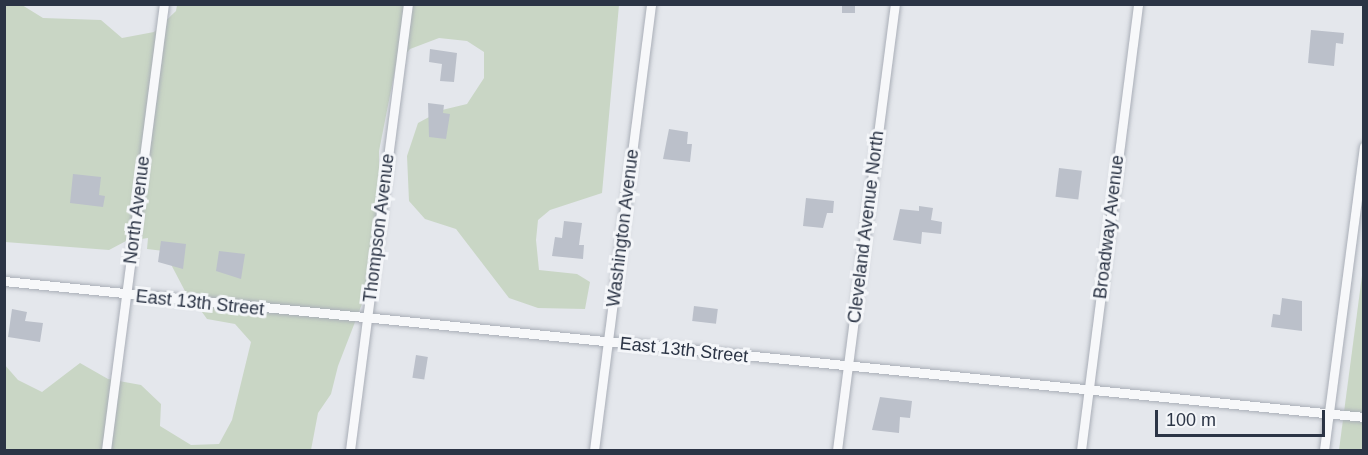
<!DOCTYPE html>
<html>
<head>
<meta charset="utf-8">
<style>
	body { margin:0 }
	#map { position:relative; width:1368px; height:455px; overflow:hidden; background:#e4e7ec; font-family:Helvetica,sans-serif }
	div>[style] { position:absolute }
	.green>* { inset:0; background:#c9d6c5 }
	.building>* { inset:0; background:#bbc0ca; transform-origin:0 0 }
	.roads { filter:drop-shadow(0 0 2px #a9aeb7) drop-shadow(0 0 2px #a9aeb7) }
	.street>* { height:9px; margin:-4.5px; padding:0 4.5px; transform-origin:4.5px; border-radius:4.5px; background:#f7f8fa }
	span { translate:-50% -50%; white-space:nowrap; text-align:center; line-height:1.15; -webkit-text-stroke:6px #f4f6f9; paint-order:stroke }
	.street-label { font-size:18px; color:#2b3445 }
	.frame { position:absolute; inset:0; border:6px solid #2b3445; pointer-events:none }
	.scale { position:absolute; left:1155px; top:410px; width:170px; height:27px; box-sizing:border-box; border:3px solid #2b3445; border-top:0; padding-left:8px; font-size:18px; line-height:21px; white-space:nowrap; color:#2b3445; -webkit-text-stroke:4px #f4f6f9; paint-order:stroke }
</style>
</head>
<body>
<div id="map">
	<div class="green">
		<i style="clip-path:polygon(5px 5px,22px 5px,43px 18px,101px 20px,122px 38px,154px 32px,176px 11px,177px 5px,619px 5px,602px 193px,550px 210px,538px 220px,536px 240px,539px 270px,577px 274px,590px 282px,585px 309px,538px 308px,509px 298px,456px 229px,425px 219px,409px 201px,407px 156px,418px 123px,442px 110px,467px 104px,484px 78px,484px 52px,467px 41px,439px 38px,410px 49px,396px 65px,379px 151px,379px 207px,362px 304px,338px 366px,331px 394px,318px 413px,311px 450px,5px 450px,4px 364px,18px 380px,42px 392px,80px 363px,108px 379px,141px 385px,161px 404px,160px 426px,191px 445px,219px 444px,232px 420px,251px 342px,235px 324px,207px 319px,202px 312px,200px 294px,186px 293px,164px 251px,147px 249px,148px 238px,126px 241px,109px 250px,5px 242px)"></i>
		<i style="clip-path:polygon(1363px 268px,1363px 450px,1339px 450px)"></i>
	</div>
	<div class="building">
		<i style="left:842px;top:4px;width:13px;height:9px"></i>
		<i style="clip-path:polygon(1311px 30px,1344px 33px,1343px 44px,1336px 43px,1334px 66px,1308px 63px)"></i>
		<i style="clip-path:polygon(430px 49px,457px 53px,454px 82px,440px 81px,442px 64px,429px 62px)"></i>
		<i style="clip-path:polygon(428px 103px,444px 105px,443px 113px,450px 114px,446px 139px,429px 137px)"></i>
		<i style="clip-path:polygon(669px 129px,688px 132px,687px 144px,692px 144px,690px 162px,663px 159px)"></i>
		<i style="left:1059px;top:168px;width:23px;height:29px;rotate:7deg"></i>
		<i style="clip-path:polygon(73px 174px,101px 177px,99px 195px,105px 196px,103px 207px,70px 203px)"></i>
		<i style="clip-path:polygon(806px 198px,834px 201px,833px 213px,827px 213px,823px 228px,803px 226px)"></i>
		<i style="clip-path:polygon(919px 206px,933px 208px,931px 220px,942px 222px,941px 234px,922px 232px,921px 244px,893px 240px,900px 209px,919px 211px)"></i>
		<i style="clip-path:polygon(564px 221px,582px 223px,579px 245px,584px 245px,583px 259px,552px 256px,555px 237px,562px 238px)"></i>
		<i style="clip-path:polygon(161px 241px,186px 244px,183px 269px,158px 262px)"></i>
		<i style="clip-path:polygon(219px 251px,245px 254px,241px 279px,216px 271px)"></i>
		<i style="clip-path:polygon(1282px 298px,1302px 301px,1302px 331px,1271px 327px,1273px 314px,1280px 315px)"></i>
		<i style="left:694px;top:306px;width:24px;height:15px;rotate:7deg"></i>
		<i style="clip-path:polygon(12px 309px,27px 312px,25px 321px,43px 323px,40px 342px,8px 337px)"></i>
		<i style="left:416px;top:355px;width:12px;height:23px;rotate:9deg"></i>
		<i style="clip-path:polygon(880px 397px,912px 401px,910px 418px,900px 417px,899px 433px,872px 430px)"></i>
	</div>
	<div class="roads">
		<div class="street">
			<i style="left:4px;top:281px;width:1367px;rotate:5.71deg"></i>
			<i style="left:106px;top:450px;width:450px;rotate:-82.6deg"></i>
			<i style="left:350px;top:450px;width:450px;rotate:-82.6deg"></i>
			<i style="left:594px;top:450px;width:450px;rotate:-82.7deg"></i>
			<i style="left:837px;top:450px;width:450px;rotate:-82.6deg"></i>
			<i style="left:1081px;top:450px;width:450px;rotate:-82.7deg"></i>
			<i style="left:1324px;top:450px;width:306px;rotate:-82.5deg"></i>
		</div>
	</div>
	<div class="street-label">
		<span style="left:137px;top:210px;rotate:-83deg">North Avenue</span>
		<span style="left:866px;top:227px;rotate:-83deg">Cleveland Avenue North</span>
		<span style="left:1109px;top:227px;rotate:-83deg">Broadway Avenue</span>
		<span style="left:379px;top:228px;rotate:-83deg">Thompson Avenue</span>
		<span style="left:623px;top:228px;rotate:-83deg">Washington Avenue</span>
		<span style="left:200px;top:303px;rotate:6deg">East 13th Street</span>
		<span style="left:684px;top:350px;rotate:6deg">East 13th Street</span>
	</div>
	<div class="frame"></div>
	<div class="scale">100 m</div>
</div>
</body>
</html>
